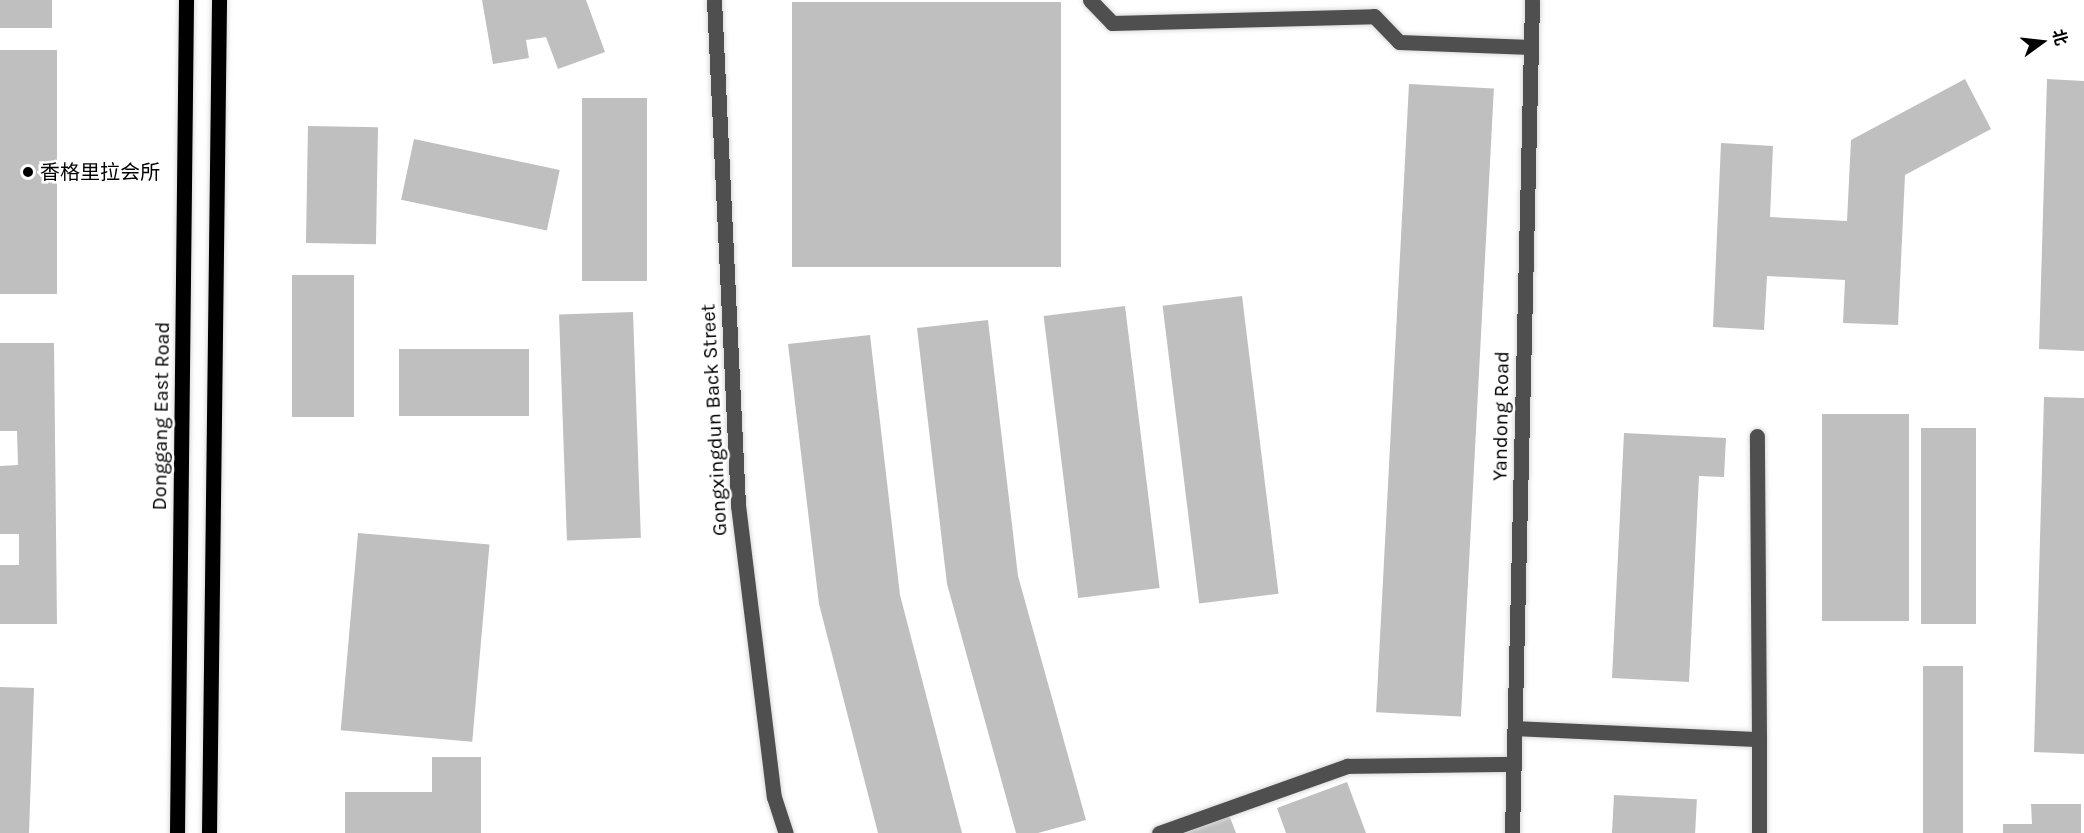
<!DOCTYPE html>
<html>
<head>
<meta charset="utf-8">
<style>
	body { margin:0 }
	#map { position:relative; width:2084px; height:833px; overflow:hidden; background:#fff; font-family:Karla,"Noto Sans SC",sans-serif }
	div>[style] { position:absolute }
	.building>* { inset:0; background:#bfbfbf; transform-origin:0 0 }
	.roads { filter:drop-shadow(0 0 2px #dbdbdb) drop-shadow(0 0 2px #dbdbdb) }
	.minor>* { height:15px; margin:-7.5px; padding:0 7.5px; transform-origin:7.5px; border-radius:7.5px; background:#4f4f4f }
	.major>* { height:15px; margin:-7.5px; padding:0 7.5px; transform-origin:7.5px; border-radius:7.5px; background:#000 }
	.dots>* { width:16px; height:16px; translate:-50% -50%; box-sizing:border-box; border:3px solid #fff; border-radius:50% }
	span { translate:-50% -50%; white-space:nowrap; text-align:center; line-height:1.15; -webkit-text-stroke:5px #fff; paint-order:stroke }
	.poi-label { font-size:20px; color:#000 }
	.left { translate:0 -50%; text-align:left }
	.street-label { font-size:20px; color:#000 }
	.north { position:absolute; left:2012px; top:12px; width:60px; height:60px; -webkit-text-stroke:4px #fff; paint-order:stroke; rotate:75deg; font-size:16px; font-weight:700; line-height:24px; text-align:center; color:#000 }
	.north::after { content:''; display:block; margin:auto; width:21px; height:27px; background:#000; clip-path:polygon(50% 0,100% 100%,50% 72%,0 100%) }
</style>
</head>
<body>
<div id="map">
	<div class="building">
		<i style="left:0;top:0;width:52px;height:28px"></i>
		<i style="clip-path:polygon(482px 0,586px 0,605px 52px,558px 69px,546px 37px,526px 40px,529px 58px,493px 64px)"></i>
		<i style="left:792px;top:2px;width:269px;height:265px"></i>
		<i style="left:0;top:50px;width:57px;height:244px"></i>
		<i style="clip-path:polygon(1965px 79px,1991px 129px,1905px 175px,1898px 325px,1843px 323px,1845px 280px,1767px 276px,1764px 330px,1713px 327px,1721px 143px,1773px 146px,1770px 217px,1847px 221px,1851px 140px)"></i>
		<i style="clip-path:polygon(2047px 79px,2084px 81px,2084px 351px,2039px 349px)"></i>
		<i style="left:1409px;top:84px;width:85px;height:629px;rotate:3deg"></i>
		<i style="left:582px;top:98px;width:65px;height:183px"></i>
		<i style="left:308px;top:126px;width:70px;height:117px;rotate:1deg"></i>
		<i style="left:414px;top:139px;width:149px;height:62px;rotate:12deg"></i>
		<i style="left:354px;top:275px;width:142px;height:62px;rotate:90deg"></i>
		<i style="left:1242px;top:296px;width:300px;height:80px;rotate:83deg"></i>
		<i style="left:1125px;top:306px;width:284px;height:82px;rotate:83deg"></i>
		<i style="left:633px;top:312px;width:226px;height:74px;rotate:88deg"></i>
		<i style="clip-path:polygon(988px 320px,1018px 576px,1086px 820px,1038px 833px,1016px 833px,947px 584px,917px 328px)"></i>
		<i style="clip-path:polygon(870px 335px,900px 595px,962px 833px,878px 833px,819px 604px,788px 344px)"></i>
		<i style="clip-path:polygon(0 343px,54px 343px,57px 624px,0 624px,0 565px,19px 565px,19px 534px,0 534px,0 466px,18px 465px,17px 431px,0 431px)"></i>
		<i style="left:399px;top:349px;width:130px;height:67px"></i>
		<i style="clip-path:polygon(2044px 397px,2084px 398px,2084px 754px,2034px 752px)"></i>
		<i style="left:1822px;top:414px;width:87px;height:207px"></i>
		<i style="left:1921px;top:428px;width:55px;height:196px"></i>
		<i style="clip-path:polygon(1624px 433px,1726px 438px,1724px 477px,1699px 476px,1689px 682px,1612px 678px)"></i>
		<i style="left:358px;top:533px;width:132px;height:198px;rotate:5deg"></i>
		<i style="left:1923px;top:666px;width:40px;height:167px"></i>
		<i style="clip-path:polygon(0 687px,34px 688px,29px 833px,0 833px)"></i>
		<i style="clip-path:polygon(432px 757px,481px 757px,481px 833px,345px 833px,345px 792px,432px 792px)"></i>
		<i style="clip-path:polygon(1347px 782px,1366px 833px,1286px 833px,1277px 808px)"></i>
		<i style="left:1614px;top:795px;width:83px;height:38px;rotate:3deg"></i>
		<i style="clip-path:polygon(2031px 804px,2081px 804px,2081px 833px,2003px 833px,2003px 824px,2032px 824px)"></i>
		<i style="clip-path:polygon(1229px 815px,1236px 833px,1180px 833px)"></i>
	</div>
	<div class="roads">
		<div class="minor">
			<i style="left:714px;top:0;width:506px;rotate:87.28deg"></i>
			<i style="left:738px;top:505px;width:294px;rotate:83deg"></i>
			<i style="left:774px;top:797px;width:38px;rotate:72deg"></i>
			<i style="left:1090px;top:0;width:32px;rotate:46deg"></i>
			<i style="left:1112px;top:23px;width:262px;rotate:-1.5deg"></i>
			<i style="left:1374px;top:16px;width:36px;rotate:46deg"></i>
			<i style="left:1399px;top:42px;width:132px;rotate:2.2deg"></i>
			<i style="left:1515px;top:728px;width:244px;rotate:2.6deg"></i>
			<i style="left:1759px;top:739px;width:303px;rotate:-90.4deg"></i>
			<i style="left:1159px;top:833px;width:200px;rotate:-19.6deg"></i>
			<i style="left:1347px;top:766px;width:167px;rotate:-0.7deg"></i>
			<i style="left:1512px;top:833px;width:833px;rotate:-88.62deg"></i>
			<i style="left:1759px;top:833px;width:94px;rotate:-90deg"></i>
		</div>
		<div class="major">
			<i style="left:177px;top:833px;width:833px;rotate:-89.38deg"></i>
			<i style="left:209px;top:833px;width:833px;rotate:-89.31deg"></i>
		</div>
	</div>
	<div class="dots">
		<i style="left:28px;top:172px;background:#000"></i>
	</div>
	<div class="poi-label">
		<span class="left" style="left:40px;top:172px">香格里拉会所</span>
	</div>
	<div class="street-label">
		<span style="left:161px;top:416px;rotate:-89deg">Donggang East Road</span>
		<span style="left:1501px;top:416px;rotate:-89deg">Yandong Road</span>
		<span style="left:714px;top:420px;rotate:-93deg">Gongxingdun Back Street</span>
	</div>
	<div class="north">北</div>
</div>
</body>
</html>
